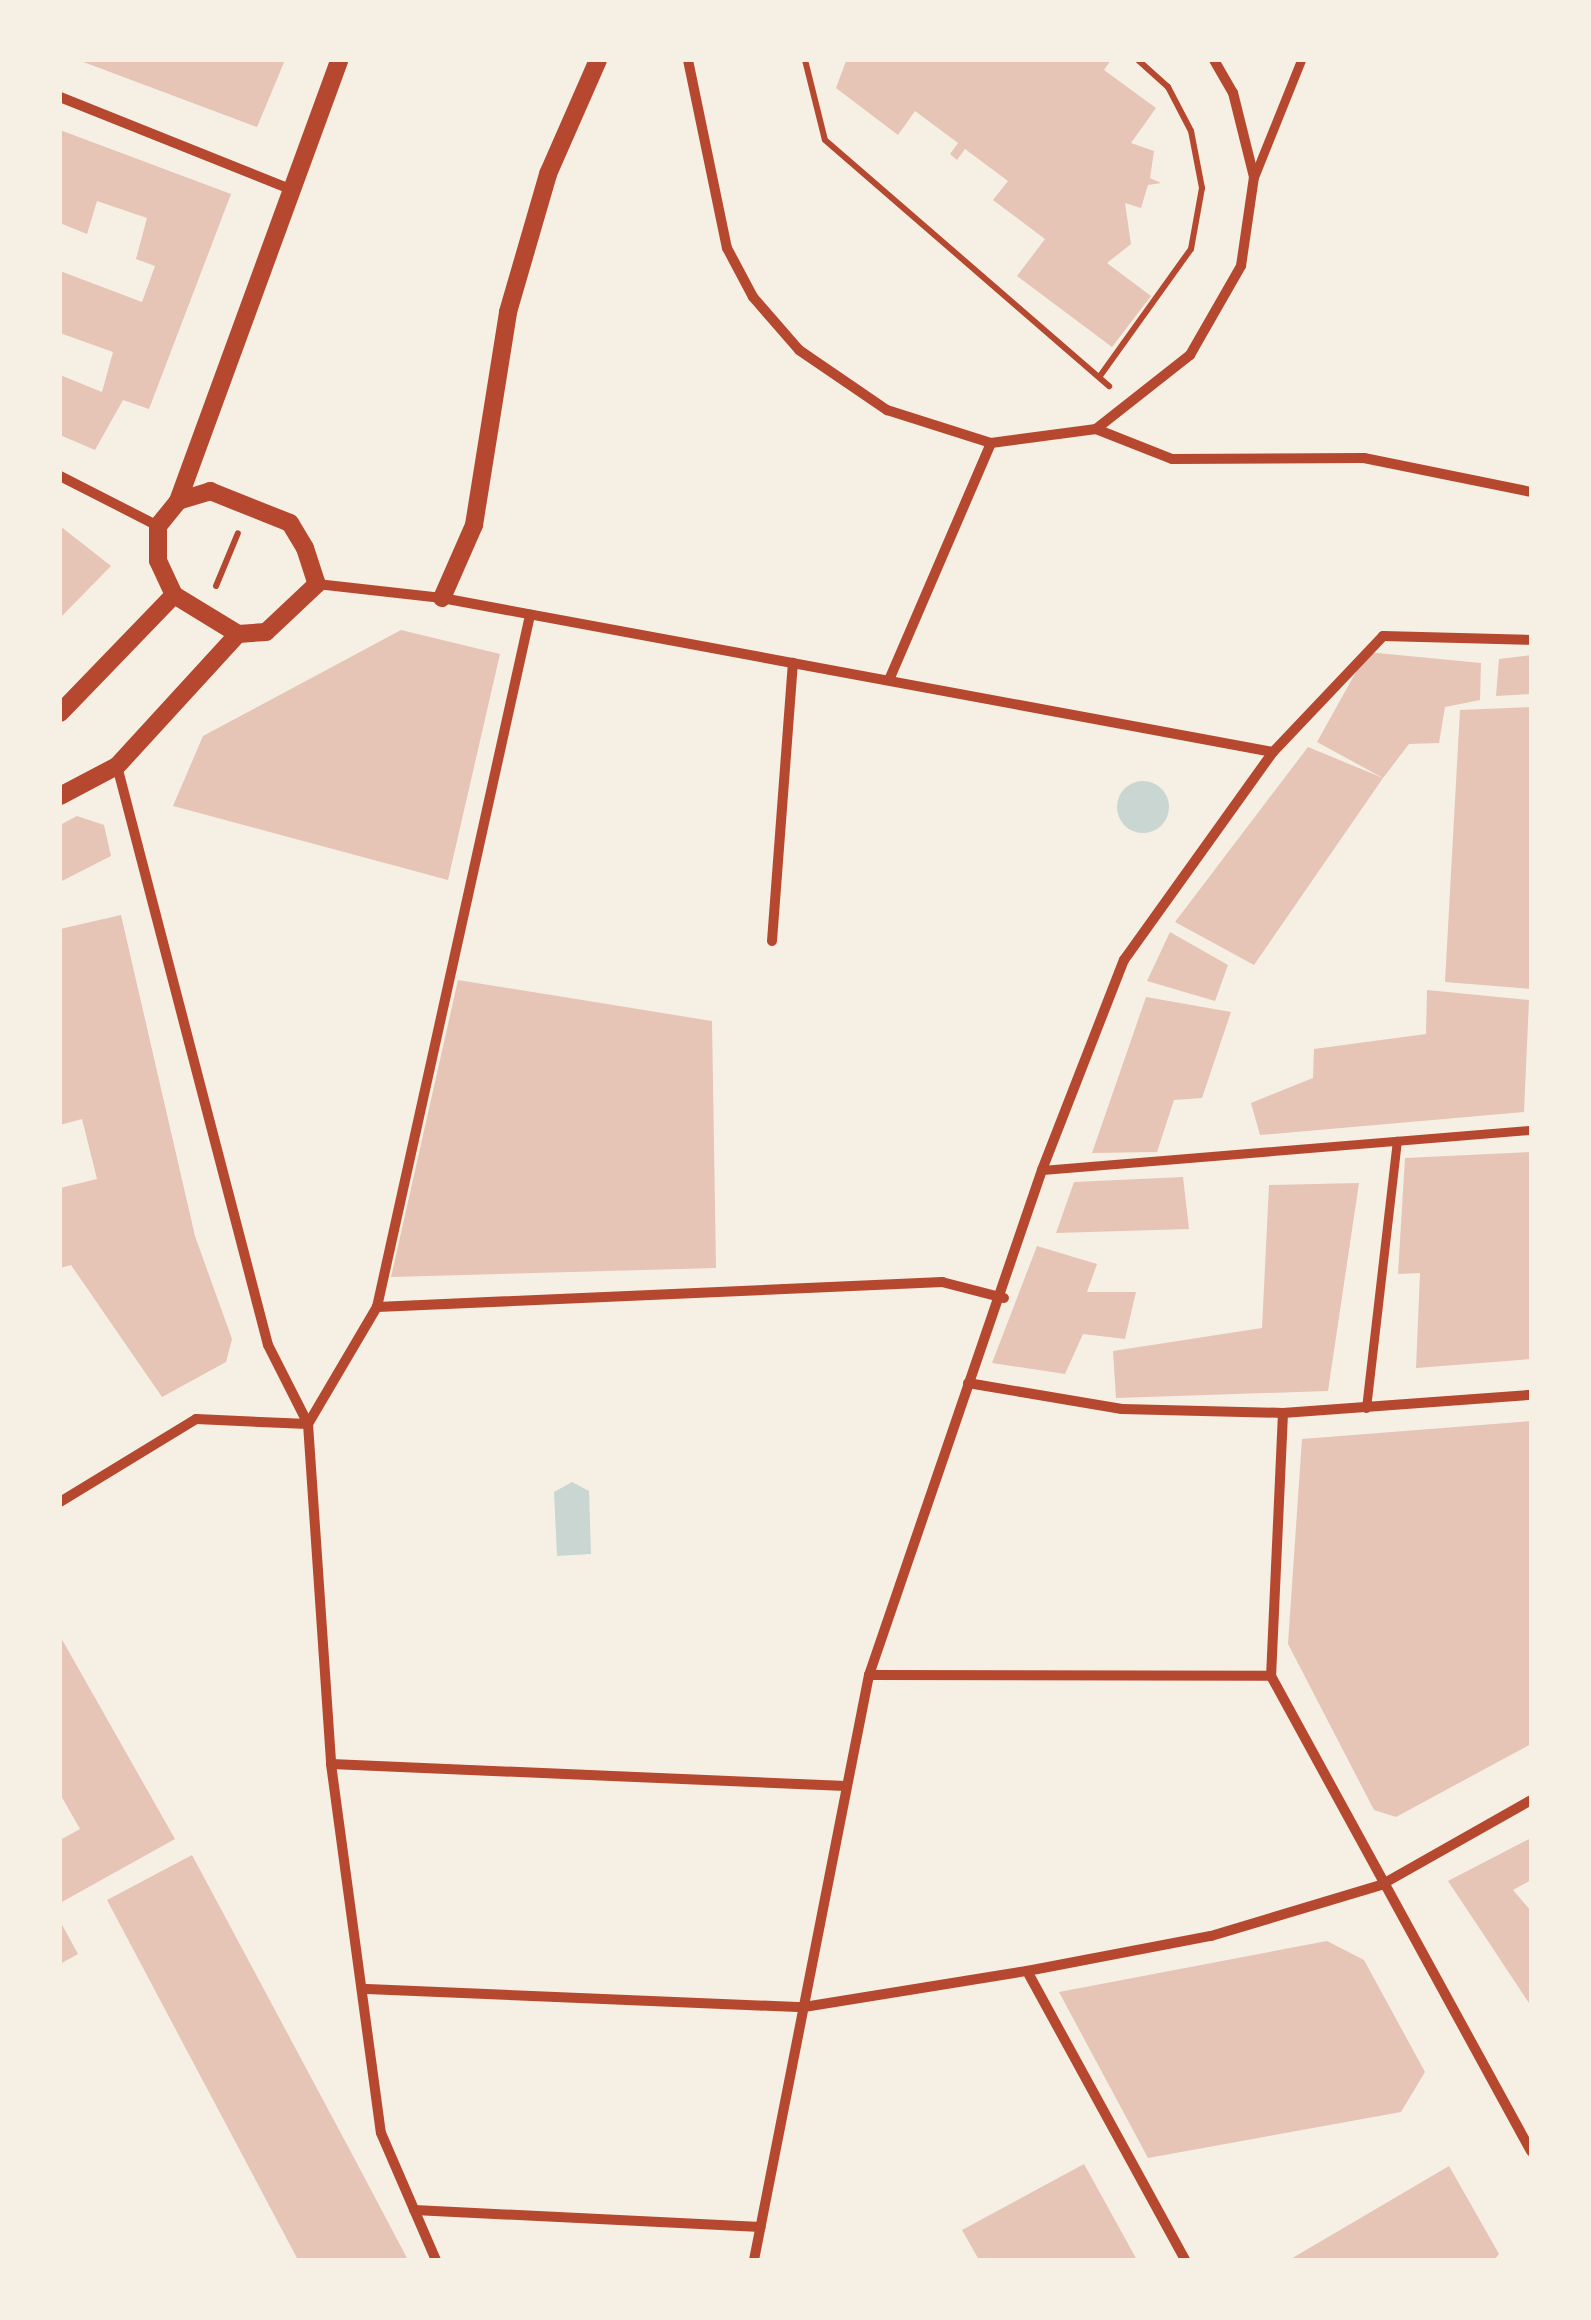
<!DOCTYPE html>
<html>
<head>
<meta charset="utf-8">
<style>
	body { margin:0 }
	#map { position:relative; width:1591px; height:2320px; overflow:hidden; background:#f6efe4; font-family:Rubik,sans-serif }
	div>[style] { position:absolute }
	.water>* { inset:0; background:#c9d6d2 }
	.round { border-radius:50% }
	.building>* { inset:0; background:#e6c5b7 }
	.path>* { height:6px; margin:-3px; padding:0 3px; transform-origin:3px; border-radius:3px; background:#b5482f }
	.pedestrian>* { height:9px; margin:-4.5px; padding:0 4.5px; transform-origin:4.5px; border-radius:4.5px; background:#b5482f }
	.minor>* { height:10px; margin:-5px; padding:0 5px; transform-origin:5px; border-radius:5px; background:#b5482f }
	.tertiary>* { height:18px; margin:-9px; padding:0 9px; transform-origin:9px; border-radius:9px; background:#b5482f }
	span { translate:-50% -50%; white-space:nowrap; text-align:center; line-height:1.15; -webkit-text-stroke:8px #f6efe4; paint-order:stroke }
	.frame { position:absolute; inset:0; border:62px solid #f6efe4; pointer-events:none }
</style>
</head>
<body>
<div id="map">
	<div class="water">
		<i class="round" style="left:1117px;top:781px;width:52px;height:52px"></i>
		<i style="clip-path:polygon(572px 1482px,589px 1491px,591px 1554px,557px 1556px,554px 1492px)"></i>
	</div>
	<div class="building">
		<i style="clip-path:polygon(78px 60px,285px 60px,257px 127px)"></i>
		<i style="clip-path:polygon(1091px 60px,1111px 60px,1104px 70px,1156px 108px,1131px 143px,1154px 151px,1150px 178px,1161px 183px,1148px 185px,1141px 208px,1125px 203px,1131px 244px,1107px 263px,1151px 296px,1112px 347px,1017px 276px,1045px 239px,993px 200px,1008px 181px,965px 149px,957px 160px,950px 154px,958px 143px,915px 111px,898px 135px,836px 88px,846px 61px,859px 60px)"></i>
		<i style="clip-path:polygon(60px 130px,231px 194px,149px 409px,123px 400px,95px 450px,60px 435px,60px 375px,102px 392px,113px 352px,60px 333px,60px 271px,142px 302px,155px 266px,136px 259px,147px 218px,97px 201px,87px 234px,60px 223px)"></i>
		<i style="clip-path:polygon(60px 526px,111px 566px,60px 618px)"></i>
		<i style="clip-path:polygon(401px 630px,500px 654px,448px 880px,173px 806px,203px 736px)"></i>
		<i style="clip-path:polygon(1367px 652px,1481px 663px,1480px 700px,1445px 707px,1439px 743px,1409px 744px,1383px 778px,1317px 742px)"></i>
		<i style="clip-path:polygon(1531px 655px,1531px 694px,1496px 696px,1499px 659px)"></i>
		<i style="clip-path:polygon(1531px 707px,1531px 989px,1445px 982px,1460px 710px)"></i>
		<i style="clip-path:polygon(1308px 747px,1383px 778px,1254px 965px,1175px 922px)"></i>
		<i style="clip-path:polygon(77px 816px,104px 825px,111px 856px,60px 882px,60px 825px)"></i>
		<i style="clip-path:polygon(121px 915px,195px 1236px,232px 1339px,226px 1362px,162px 1397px,71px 1265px,60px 1268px,60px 1188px,97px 1179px,82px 1119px,60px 1125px,60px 929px)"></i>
		<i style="clip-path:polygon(1170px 932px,1228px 965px,1215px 1001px,1147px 981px)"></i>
		<i style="clip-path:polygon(458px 980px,712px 1021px,716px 1268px,391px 1277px)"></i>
		<i style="clip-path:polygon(1427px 990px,1529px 1000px,1524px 1112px,1260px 1135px,1251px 1103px,1313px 1078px,1314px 1049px,1426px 1034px)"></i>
		<i style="clip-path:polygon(1146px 997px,1231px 1012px,1202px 1098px,1174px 1100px,1157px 1152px,1092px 1153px)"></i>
		<i style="clip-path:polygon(1531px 1152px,1531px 1359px,1416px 1368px,1420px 1273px,1398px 1274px,1405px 1158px)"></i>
		<i style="clip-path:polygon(1183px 1177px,1189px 1229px,1056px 1233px,1074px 1182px)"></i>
		<i style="clip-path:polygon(1359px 1183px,1328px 1391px,1116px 1398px,1113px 1351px,1262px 1328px,1269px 1185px)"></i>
		<i style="clip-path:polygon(1037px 1246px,1097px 1264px,1087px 1292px,1136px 1292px,1125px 1339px,1083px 1334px,1065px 1374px,992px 1363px)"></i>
		<i style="clip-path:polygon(1531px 1421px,1531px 1744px,1396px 1817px,1374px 1810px,1288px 1644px,1302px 1439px)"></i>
		<i style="clip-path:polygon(60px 1636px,175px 1839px,60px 1903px,60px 1840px,80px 1829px,60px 1794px)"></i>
		<i style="clip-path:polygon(1531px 1838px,1531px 1880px,1513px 1890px,1531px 1911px,1531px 2006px,1448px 1881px)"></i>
		<i style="clip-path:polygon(192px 1855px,352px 2154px,408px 2260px,298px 2260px,107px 1900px)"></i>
		<i style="clip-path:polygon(60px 1921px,78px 1954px,60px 1964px)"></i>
		<i style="clip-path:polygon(1327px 1941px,1364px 1960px,1425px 2072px,1401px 2112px,1148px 2158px,1059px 1992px)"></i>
		<i style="clip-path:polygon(1084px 2164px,1137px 2260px,979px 2260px,962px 2230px)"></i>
		<i style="clip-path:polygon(1449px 2166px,1499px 2254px,1494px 2260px,1289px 2260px)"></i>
	</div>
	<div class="path">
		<i style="left:805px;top:60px;width:82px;rotate:76deg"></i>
		<i style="left:825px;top:140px;width:376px;rotate:40.9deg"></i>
		<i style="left:1100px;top:376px;width:156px;rotate:-54.4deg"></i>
		<i style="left:1191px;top:249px;width:62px;rotate:-79.8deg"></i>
		<i style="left:1202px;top:188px;width:58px;rotate:-100.9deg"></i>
		<i style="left:1191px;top:131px;width:50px;rotate:-117.6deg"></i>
		<i style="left:1168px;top:87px;width:40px;rotate:-138deg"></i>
		<i style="left:216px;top:586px;width:57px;rotate:-67.5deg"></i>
	</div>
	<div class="pedestrian">
		<i style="left:1254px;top:177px;width:126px;rotate:-68.1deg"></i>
		<i style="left:1042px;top:1170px;width:491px;rotate:-4.7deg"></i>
		<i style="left:1366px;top:1408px;width:269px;rotate:-83.4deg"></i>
	</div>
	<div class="minor">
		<i style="left:688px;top:60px;width:192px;rotate:78.3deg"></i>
		<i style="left:727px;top:248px;width:55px;rotate:62deg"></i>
		<i style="left:753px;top:297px;width:70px;rotate:49deg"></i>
		<i style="left:799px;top:350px;width:107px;rotate:34.3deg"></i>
		<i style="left:887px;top:410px;width:109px;rotate:17.6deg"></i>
		<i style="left:991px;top:443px;width:106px;rotate:-7.6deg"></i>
		<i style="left:1096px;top:429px;width:82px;rotate:21.5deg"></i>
		<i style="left:1172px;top:459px;width:192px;rotate:-0.3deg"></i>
		<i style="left:1364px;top:458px;width:170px;rotate:11.5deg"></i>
		<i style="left:60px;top:97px;width:248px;rotate:21.8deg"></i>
		<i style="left:1096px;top:429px;width:120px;rotate:-38.2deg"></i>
		<i style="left:1190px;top:355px;width:103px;rotate:-60.2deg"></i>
		<i style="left:1241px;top:266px;width:90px;rotate:-81.7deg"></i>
		<i style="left:1254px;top:177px;width:87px;rotate:-104deg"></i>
		<i style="left:1233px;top:93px;width:38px;rotate:-120deg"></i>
		<i style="left:60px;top:476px;width:110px;rotate:27deg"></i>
		<i style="left:317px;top:584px;width:126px;rotate:6.4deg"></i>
		<i style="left:442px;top:598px;width:845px;rotate:10.5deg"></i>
		<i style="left:889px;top:680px;width:258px;rotate:-66.7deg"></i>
		<i style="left:117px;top:766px;width:598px;rotate:75.38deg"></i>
		<i style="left:268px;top:1345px;width:89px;rotate:63.1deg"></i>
		<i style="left:308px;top:1424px;width:341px;rotate:86.1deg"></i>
		<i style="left:331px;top:1764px;width:372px;rotate:82.3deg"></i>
		<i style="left:381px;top:2133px;width:138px;rotate:66.6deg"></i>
		<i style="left:772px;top:941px;width:279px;rotate:-85.7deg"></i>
		<i style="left:377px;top:1307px;width:566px;rotate:-2.53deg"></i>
		<i style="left:942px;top:1282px;width:64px;rotate:14.5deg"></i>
		<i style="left:968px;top:1383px;width:156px;rotate:9.6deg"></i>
		<i style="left:1122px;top:1409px;width:161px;rotate:1.4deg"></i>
		<i style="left:1283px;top:1413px;width:249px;rotate:-4.2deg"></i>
		<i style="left:1283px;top:1413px;width:263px;rotate:92.6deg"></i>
		<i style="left:1271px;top:1676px;width:542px;rotate:61.31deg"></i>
		<i style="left:60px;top:1502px;width:159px;rotate:-31.4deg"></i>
		<i style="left:196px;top:1419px;width:112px;rotate:2.6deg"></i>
		<i style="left:308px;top:1424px;width:136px;rotate:-59.5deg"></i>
		<i style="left:377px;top:1307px;width:709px;rotate:-77.53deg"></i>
		<i style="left:869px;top:1675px;width:402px;rotate:0.1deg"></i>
		<i style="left:331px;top:1764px;width:515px;rotate:2.45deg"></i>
		<i style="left:1027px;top:1971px;width:329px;rotate:61.3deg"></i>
		<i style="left:367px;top:1989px;width:437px;rotate:2.4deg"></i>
		<i style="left:804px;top:2007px;width:226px;rotate:-9.2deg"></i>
		<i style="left:1027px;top:1971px;width:187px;rotate:-10.8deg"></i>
		<i style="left:1211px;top:1936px;width:177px;rotate:-16.7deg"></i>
		<i style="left:1381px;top:1885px;width:172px;rotate:-29.5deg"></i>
		<i style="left:414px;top:2210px;width:347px;rotate:2.8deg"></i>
		<i style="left:754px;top:2260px;width:596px;rotate:-78.88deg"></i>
		<i style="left:869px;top:1675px;width:534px;rotate:-71.09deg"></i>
		<i style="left:1042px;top:1170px;width:225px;rotate:-68.7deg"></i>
		<i style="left:1124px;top:960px;width:256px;rotate:-54.4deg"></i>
		<i style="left:1273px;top:752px;width:160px;rotate:-46.5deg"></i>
		<i style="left:1383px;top:636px;width:148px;rotate:1.5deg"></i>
	</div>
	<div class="tertiary">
		<i style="left:210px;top:491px;width:86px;rotate:21.8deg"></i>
		<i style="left:290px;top:523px;width:29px;rotate:59deg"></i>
		<i style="left:305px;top:548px;width:38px;rotate:72deg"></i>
		<i style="left:317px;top:584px;width:70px;rotate:136.7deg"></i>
		<i style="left:266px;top:632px;width:28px;rotate:176deg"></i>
		<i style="left:238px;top:634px;width:75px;rotate:-148.6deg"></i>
		<i style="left:174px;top:595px;width:38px;rotate:-115deg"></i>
		<i style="left:158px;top:561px;width:35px;rotate:-90deg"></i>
		<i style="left:158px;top:526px;width:32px;rotate:-51deg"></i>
		<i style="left:178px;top:501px;width:34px;rotate:-17deg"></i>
		<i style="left:178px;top:501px;width:469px;rotate:-69.9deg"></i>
		<i style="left:442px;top:598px;width:80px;rotate:-66.3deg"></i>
		<i style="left:474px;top:525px;width:216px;rotate:-80.9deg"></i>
		<i style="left:508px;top:312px;width:144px;rotate:-73.8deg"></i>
		<i style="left:548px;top:174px;width:124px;rotate:-66.3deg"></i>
		<i style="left:60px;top:713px;width:164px;rotate:-46deg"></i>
		<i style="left:60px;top:796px;width:64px;rotate:-27.8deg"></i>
		<i style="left:117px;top:766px;width:179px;rotate:-47.5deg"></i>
	</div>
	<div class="frame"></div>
</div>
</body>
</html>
